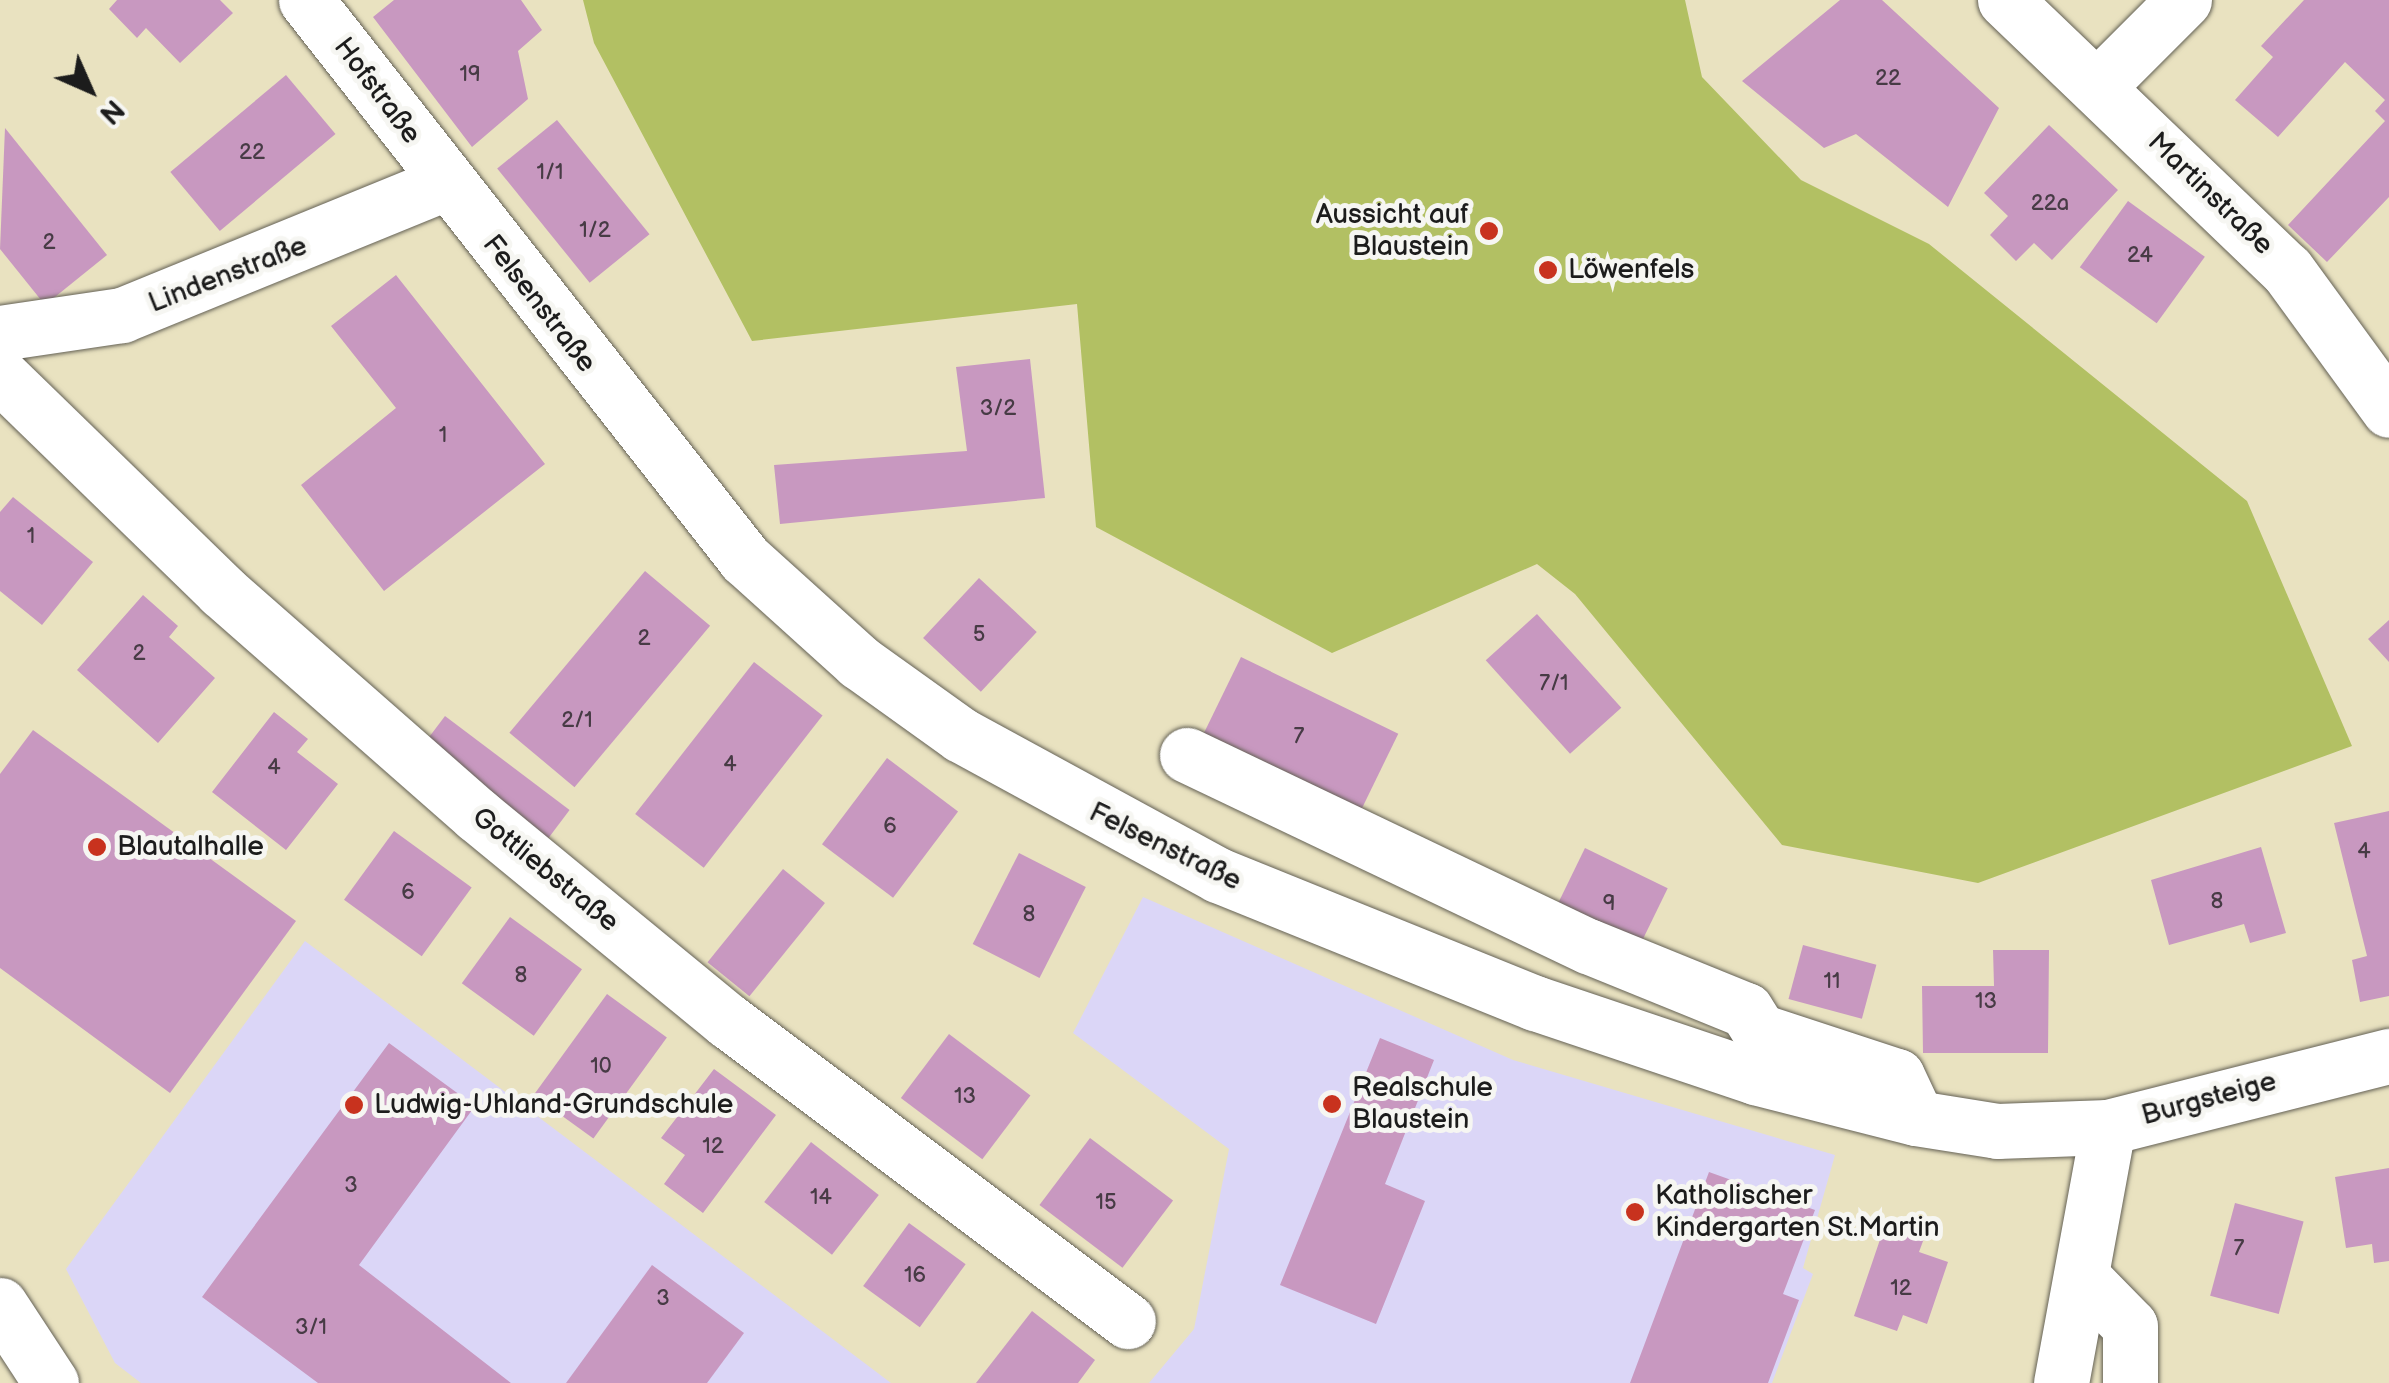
<!DOCTYPE html>
<html>
<head>
<meta charset="utf-8">
<style>
	body { margin:0 }
	#map { position:relative; width:2389px; height:1383px; overflow:hidden; background:#e9e2c0; font-family:"Balsamiq Sans",sans-serif }
	div>[style] { position:absolute }
	.built>* { inset:0; background:#dbd6f7 }
	.green>* { inset:0; background:#b2c063 }
	.building>* { inset:0; background:#c898c0; transform-origin:0 0 }
	.roads { filter:drop-shadow(0 0 2px #646155) drop-shadow(0 0 2px #646155) }
	.minor>* { height:55px; margin:-27.5px; padding:0 27.5px; transform-origin:27.5px; border-radius:27.5px; background:#fff }
	.dots>* { width:28px; height:28px; translate:-50% -50%; box-sizing:border-box; border:5px solid #f6f6f2; border-radius:50% }
	span { translate:-50% -50%; white-space:nowrap; text-align:center; line-height:1.15; -webkit-text-stroke:10px #f6f6f2; paint-order:stroke }
	.number-label { font-size:22px; color:#473b45 }
	.number-label span { -webkit-text-stroke-width:0 }
	.street-label { font-size:28px; color:#1c1c1c }
	.poi-label { font-size:28px; color:#1c1c1c }
	.right { translate:-100% -50%; text-align:right }
	.left { translate:0 -50%; text-align:left }
	.north { position:absolute; left:40px; top:40px; width:100px; height:100px; -webkit-text-stroke:8px #f6f6f2; paint-order:stroke; rotate:135deg; font-size:28px; font-weight:700; line-height:40px; text-align:center; color:#1c1c1c }
	.north::after { content:''; display:block; margin:auto; width:35px; height:45px; background:#1c1c1c; clip-path:polygon(50% 0,100% 100%,50% 72%,0 100%) }
</style>
</head>
<body>
<div id="map">
	<div class="built">
		<i style="clip-path:polygon(1143px 897px,1513px 1060px,1835px 1155px,1803px 1268px,1813px 1274px,1772px 1383px,1149px 1383px,1194px 1329px,1229px 1149px,1073px 1033px)"></i>
		<i style="clip-path:polygon(305px 941px,891px 1383px,141px 1383px,115px 1363px,66px 1269px)"></i>
	</div>
	<div class="green">
		<i style="clip-path:polygon(583px 0,1685px 0,1702px 77px,1801px 180px,1929px 244px,2247px 501px,2352px 746px,1978px 883px,1782px 845px,1575px 594px,1537px 564px,1332px 653px,1096px 527px,1077px 304px,752px 341px,594px 43px)"></i>
	</div>
	<div class="building">
		<i style="clip-path:polygon(117px 0,220px 0,233px 13px,180px 63px,146px 28px,137px 38px,109px 9px)"></i>
		<i style="clip-path:polygon(394px 0,521px 0,542px 30px,518px 51px,528px 99px,472px 147px,373px 17px)"></i>
		<i style="clip-path:polygon(1840px 0,1882px 0,1999px 108px,1948px 207px,1856px 134px,1824px 148px,1742px 81px)"></i>
		<i style="clip-path:polygon(2304px 0,2389px 0,2389px 197px,2327px 262px,2288px 225px,2385px 121px,2375px 111px,2385px 100px,2345px 62px,2278px 137px,2235px 100px,2273px 57px,2261px 46px)"></i>
		<i style="left:286px;top:75px;width:77px;height:151px;rotate:50deg"></i>
		<i style="left:557px;top:120px;width:147px;height:77px;rotate:51deg"></i>
		<i style="clip-path:polygon(2049px 125px,2118px 190px,2052px 260px,2034px 243px,2016px 261px,1990px 235px,2008px 216px,1984px 193px)"></i>
		<i style="clip-path:polygon(5px 128px,107px 255px,45px 305px,0 249px)"></i>
		<i style="left:2128px;top:201px;width:95px;height:82px;rotate:36deg"></i>
		<i style="clip-path:polygon(396px 275px,545px 464px,384px 591px,301px 485px,396px 408px,331px 326px)"></i>
		<i style="clip-path:polygon(1030px 359px,1045px 498px,780px 524px,774px 465px,967px 451px,956px 367px)"></i>
		<i style="clip-path:polygon(13px 497px,93px 562px,42px 625px,0 591px,0 512px)"></i>
		<i style="left:645px;top:571px;width:85px;height:211px;rotate:40deg"></i>
		<i style="left:979px;top:578px;width:79px;height:82px;rotate:43deg"></i>
		<i style="clip-path:polygon(143px 595px,178px 626px,169px 637px,215px 678px,158px 743px,77px 670px)"></i>
		<i style="left:1537px;top:614px;width:126px;height:69px;rotate:48deg"></i>
		<i style="clip-path:polygon(2389px 620px,2389px 662px,2368px 639px)"></i>
		<i style="left:1241px;top:657px;width:175px;height:92px;rotate:26deg"></i>
		<i style="left:754px;top:662px;width:87px;height:193px;rotate:38deg"></i>
		<i style="clip-path:polygon(274px 712px,308px 739px,297px 752px,338px 784px,286px 850px,212px 792px)"></i>
		<i style="left:445px;top:716px;width:156px;height:41px;rotate:37deg"></i>
		<i style="clip-path:polygon(33px 730px,296px 921px,170px 1093px,0 968px,0 774px)"></i>
		<i style="left:887px;top:758px;width:89px;height:108px;rotate:37deg"></i>
		<i style="clip-path:polygon(2389px 811px,2389px 996px,2360px 1002px,2352px 960px,2367px 956px,2334px 823px)"></i>
		<i style="left:394px;top:831px;width:96px;height:85px;rotate:36deg"></i>
		<i style="clip-path:polygon(2261px 847px,2286px 933px,2250px 943px,2244px 924px,2169px 945px,2151px 880px)"></i>
		<i style="left:1585px;top:848px;width:92px;height:80px;rotate:26deg"></i>
		<i style="left:1019px;top:853px;width:75px;height:102px;rotate:27deg"></i>
		<i style="left:783px;top:869px;width:54px;height:120px;rotate:39deg"></i>
		<i style="left:510px;top:917px;width:89px;height:82px;rotate:36deg"></i>
		<i style="left:1803px;top:945px;width:76px;height:56px;rotate:15deg"></i>
		<i style="clip-path:polygon(1993px 950px,2049px 950px,2048px 1053px,1923px 1053px,1922px 986px,1994px 986px)"></i>
		<i style="left:607px;top:994px;width:74px;height:125px;rotate:36deg"></i>
		<i style="left:949px;top:1034px;width:102px;height:80px;rotate:37deg"></i>
		<i style="clip-path:polygon(1380px 1038px,1434px 1060px,1385px 1184px,1425px 1201px,1376px 1324px,1280px 1285px)"></i>
		<i style="clip-path:polygon(389px 1043px,475px 1106px,359px 1265px,511px 1383px,318px 1383px,202px 1297px)"></i>
		<i style="clip-path:polygon(714px 1069px,776px 1115px,703px 1213px,664px 1184px,685px 1155px,661px 1138px)"></i>
		<i style="left:1090px;top:1138px;width:104px;height:84px;rotate:37deg"></i>
		<i style="left:811px;top:1142px;width:86px;height:76px;rotate:38deg"></i>
		<i style="clip-path:polygon(2389px 1168px,2389px 1261px,2374px 1263px,2372px 1244px,2346px 1248px,2335px 1177px)"></i>
		<i style="clip-path:polygon(1709px 1172px,1815px 1210px,1783px 1294px,1799px 1300px,1768px 1383px,1630px 1383px)"></i>
		<i style="left:2235px;top:1203px;width:71px;height:96px;rotate:15deg"></i>
		<i style="clip-path:polygon(1887px 1219px,1926px 1233px,1919px 1252px,1948px 1262px,1927px 1324px,1903px 1315px,1897px 1331px,1854px 1316px)"></i>
		<i style="left:909px;top:1223px;width:70px;height:78px;rotate:36deg"></i>
		<i style="clip-path:polygon(652px 1265px,744px 1333px,707px 1383px,566px 1383px)"></i>
		<i style="clip-path:polygon(1032px 1311px,1095px 1360px,1078px 1383px,976px 1383px)"></i>
	</div>
	<div class="roads">
		<div class="minor">
			<i style="left:306px;top:0;width:711px;rotate:51.86deg"></i>
			<i style="left:745px;top:559px;width:154px;rotate:42.1deg"></i>
			<i style="left:859px;top:662px;width:125px;rotate:35.6deg"></i>
			<i style="left:961px;top:735px;width:293px;rotate:28.6deg"></i>
			<i style="left:1218px;top:875px;width:342px;rotate:22deg"></i>
			<i style="left:1535px;top:1003px;width:232px;rotate:18.6deg"></i>
			<i style="left:1755px;top:1077px;width:166px;rotate:14.3deg"></i>
			<i style="left:1916px;top:1118px;width:82px;rotate:9.1deg"></i>
			<i style="left:1997px;top:1131px;width:111px;rotate:-2.1deg"></i>
			<i style="left:2005px;top:0;width:390px;rotate:43.8deg"></i>
			<i style="left:2287px;top:270px;width:173px;rotate:53.9deg"></i>
			<i style="left:2097px;top:87px;width:123px;rotate:-45deg"></i>
			<i style="left:0;top:333px;width:123px;rotate:-8.4deg"></i>
			<i style="left:122px;top:315px;width:350px;rotate:-22.2deg"></i>
			<i style="left:0;top:375px;width:310px;rotate:44.2deg"></i>
			<i style="left:222px;top:591px;width:339px;rotate:41.3deg"></i>
			<i style="left:477px;top:815px;width:325px;rotate:39.4deg"></i>
			<i style="left:728px;top:1021px;width:500px;rotate:36.9deg"></i>
			<i style="left:1187px;top:755px;width:444px;rotate:25.5deg"></i>
			<i style="left:1588px;top:946px;width:170px;rotate:22.1deg"></i>
			<i style="left:1746px;top:1010px;width:25px;rotate:58deg"></i>
			<i style="left:1759px;top:1031px;width:145px;rotate:18.1deg"></i>
			<i style="left:1897px;top:1076px;width:38px;rotate:65deg"></i>
			<i style="left:2085px;top:1280px;width:64px;rotate:45.6deg"></i>
			<i style="left:2130px;top:1326px;width:57px;rotate:90deg"></i>
			<i style="left:0;top:1305px;width:93px;rotate:56.8deg"></i>
			<i style="left:2061px;top:1383px;width:260px;rotate:-79.6deg"></i>
			<i style="left:2108px;top:1127px;width:290px;rotate:-14.2deg"></i>
		</div>
	</div>
	<div class="dots">
		<i style="left:1489px;top:231px;background:#c8321e"></i>
		<i style="left:1548px;top:270px;background:#c8321e"></i>
		<i style="left:97px;top:847px;background:#c8321e"></i>
		<i style="left:1332px;top:1104px;background:#c8321e"></i>
		<i style="left:354px;top:1105px;background:#c8321e"></i>
		<i style="left:1635px;top:1212px;background:#c8321e"></i>
	</div>
	<div class="number-label">
		<span style="left:470px;top:75px">19</span>
		<span style="left:1888px;top:79px">22</span>
		<span style="left:252px;top:153px">22</span>
		<span style="left:550px;top:173px">1/1</span>
		<span style="left:2050px;top:204px">22a</span>
		<span style="left:595px;top:231px">1/2</span>
		<span style="left:49px;top:243px">2</span>
		<span style="left:2140px;top:256px">24</span>
		<span style="left:998px;top:409px">3/2</span>
		<span style="left:443px;top:436px">1</span>
		<span style="left:31px;top:537px">1</span>
		<span style="left:979px;top:635px">5</span>
		<span style="left:644px;top:639px">2</span>
		<span style="left:139px;top:654px">2</span>
		<span style="left:1554px;top:684px">7/1</span>
		<span style="left:577px;top:721px">2/1</span>
		<span style="left:1299px;top:737px">7</span>
		<span style="left:730px;top:765px">4</span>
		<span style="left:274px;top:768px">4</span>
		<span style="left:890px;top:827px">6</span>
		<span style="left:2364px;top:852px">4</span>
		<span style="left:408px;top:893px">6</span>
		<span style="left:2217px;top:902px">8</span>
		<span style="left:1609px;top:904px">9</span>
		<span style="left:1029px;top:915px">8</span>
		<span style="left:521px;top:976px">8</span>
		<span style="left:1832px;top:982px">11</span>
		<span style="left:1986px;top:1002px">13</span>
		<span style="left:601px;top:1067px">10</span>
		<span style="left:965px;top:1097px">13</span>
		<span style="left:713px;top:1147px">12</span>
		<span style="left:351px;top:1186px">3</span>
		<span style="left:821px;top:1198px">14</span>
		<span style="left:1106px;top:1203px">15</span>
		<span style="left:2239px;top:1249px">7</span>
		<span style="left:915px;top:1276px">16</span>
		<span style="left:1901px;top:1289px">12</span>
		<span style="left:663px;top:1299px">3</span>
		<span style="left:311px;top:1328px">3/1</span>
	</div>
	<div class="street-label">
		<span style="left:377px;top:91px;rotate:53deg">Hofstraße</span>
		<span style="left:2210px;top:194px;rotate:44deg">Martinstraße</span>
		<span style="left:228px;top:275px;rotate:-21deg">Lindenstraße</span>
		<span style="left:539px;top:304px;rotate:52deg">Felsenstraße</span>
		<span style="left:1165px;top:847px;rotate:26deg">Felsenstraße</span>
		<span style="left:545px;top:870px;rotate:39deg">Gottliebstraße</span>
		<span style="left:2209px;top:1099px;rotate:-15deg">Burgsteige</span>
	</div>
	<div class="poi-label">
		<span class="right" style="left:1469px;top:231px">Aussicht auf<br>Blaustein</span>
		<span class="left" style="left:1568px;top:270px">Löwenfels</span>
		<span class="left" style="left:117px;top:847px">Blautalhalle</span>
		<span class="left" style="left:1352px;top:1104px">Realschule<br>Blaustein</span>
		<span class="left" style="left:374px;top:1105px">Ludwig-Uhland-Grundschule</span>
		<span class="left" style="left:1655px;top:1212px">Katholischer<br>Kindergarten St.Martin</span>
	</div>
	<div class="north">N</div>
</div>
</body>
</html>
